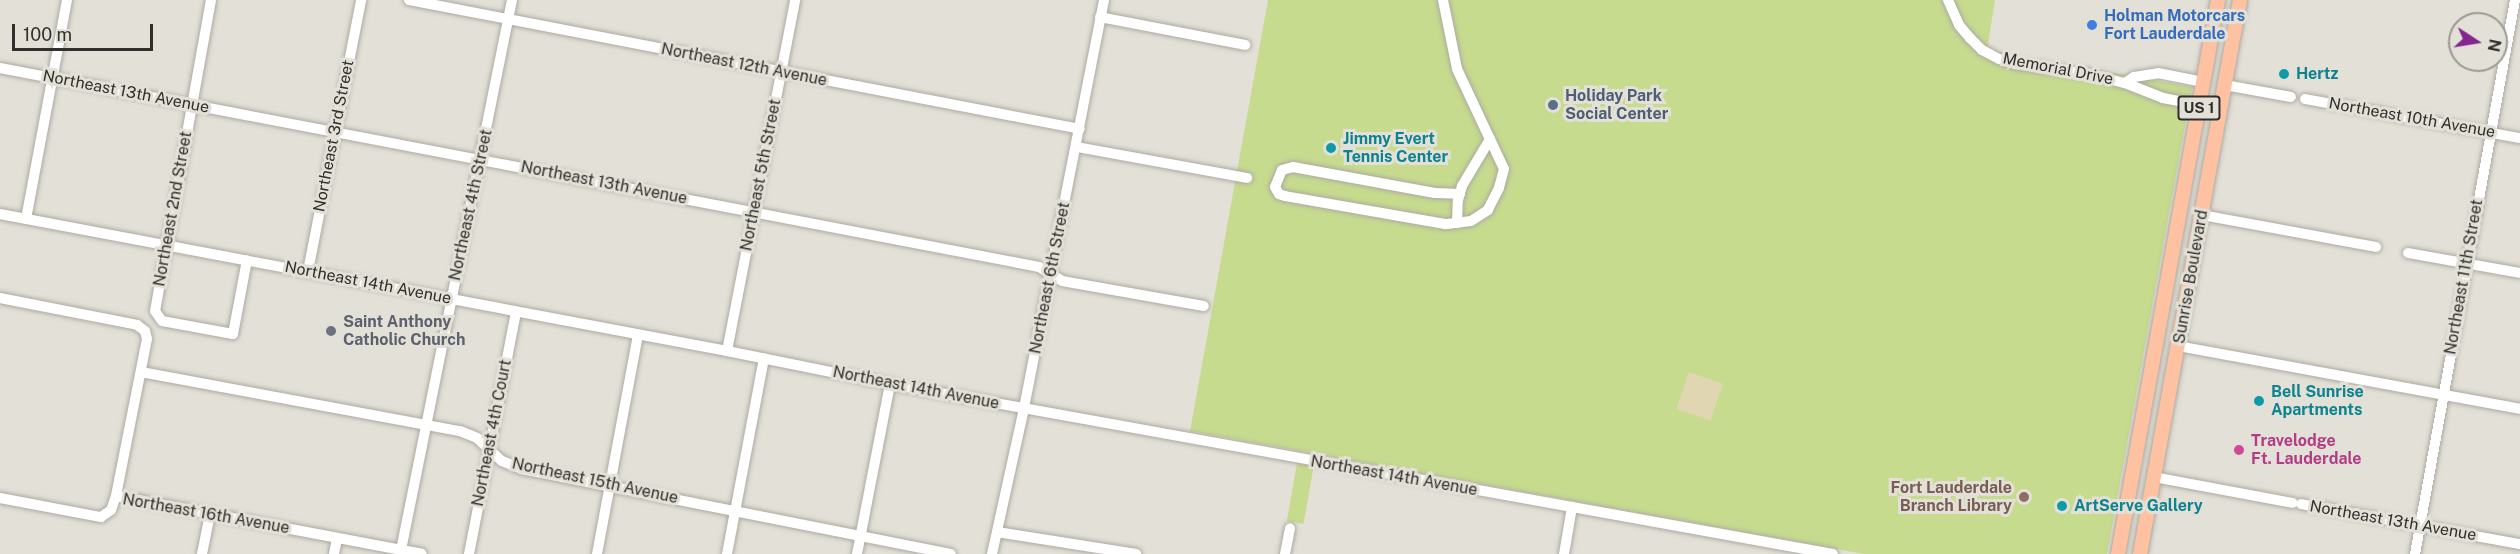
<!DOCTYPE html>
<html>
<head>
<meta charset="utf-8">
<style>
	body { margin:0 }
	#map { position:relative; width:2520px; height:554px; overflow:hidden; background:#e3e0d7; font-family:"Public Sans",sans-serif }
	div>[style] { position:absolute }
	.green>* { inset:0; background:#c6db8e; transform-origin:0 0 }
	.sand>* { inset:0; background:#e0d7b2; transform-origin:0 0 }
	.roads { filter:drop-shadow(0 0 2px #adaaa2) drop-shadow(0 0 2px #adaaa2) }
	.minor>* { height:10px; margin:-5px; padding:0 5px; transform-origin:5px; border-radius:5px; background:#fff }
	.major>* { height:14px; margin:-7px; padding:0 7px; transform-origin:7px; border-radius:7px; background:#fec1a1 }
	.dots>* { width:16px; height:16px; translate:-50% -50%; box-sizing:border-box; border:3px solid #e3e0d7; border-radius:50% }
	span { translate:-50% -50%; white-space:nowrap; text-align:center; line-height:1.15; -webkit-text-stroke:6px #e3e0d7; paint-order:stroke }
	.shield-label span { padding:2px 4px; background:#e3e0d7; border:2px solid; border-radius:4px; -webkit-text-stroke-width:0 }
	.shield-label { font-size:15px; color:#302f2c; font-weight:700 }
	.shop-label { font-size:16px; color:#366cbe; font-weight:700 }
	.left { translate:0 -50%; text-align:left }
	.street-label { font-size:16px; color:#302f2c }
	.culture-label { font-size:16px; color:#0d838f; font-weight:700 }
	.service-label { font-size:16px; color:#4e5e75; font-weight:700 }
	.worship-label { font-size:16px; color:#5b616d; font-weight:700 }
	.hotel-label { font-size:16px; color:#b23c85; font-weight:700 }
	.education-label { font-size:16px; color:#785e54; font-weight:700 }
	.right { translate:-100% -50%; text-align:right }
	.north { position:absolute; left:2448px; top:12px; width:60px; height:60px; box-sizing:border-box; background:#e3e0d7; border:2px solid #9b9993; border-radius:50%; rotate:102deg; font-size:16px; font-weight:700; line-height:24px; text-align:center; color:#302f2c }
	.north::after { content:''; display:block; margin:auto; width:21px; height:27px; background:#852590; clip-path:polygon(50% 0,100% 100%,50% 72%,0 100%) }
	.scale { position:absolute; left:12px; top:24px; width:141px; height:27px; box-sizing:border-box; border:3px solid #302f2c; border-top:0; padding-left:8px; font-size:18px; line-height:21px; white-space:nowrap; color:#302f2c; -webkit-text-stroke:4px #e3e0d7; paint-order:stroke }
</style>
</head>
<body>
<div id="map">
	<div class="green">
		<i style="clip-path:polygon(1268px 0,1995px 0,1987px 50px,2192px 87px,2107px 554px,1864px 554px,1190px 431px)"></i>
		<i style="left:1297px;top:463px;width:17px;height:59px;rotate:10deg"></i>
	</div>
	<div class="sand">
		<i style="left:1689px;top:372px;width:36px;height:39px;rotate:19deg"></i>
	</div>
	<div class="roads">
		<div class="minor">
			<i style="left:211px;top:0;width:316px;rotate:100.2deg"></i>
			<i style="left:155px;top:311px;width:12px;rotate:55deg"></i>
			<i style="left:162px;top:321px;width:72px;rotate:10.4deg"></i>
			<i style="left:233px;top:334px;width:75px;rotate:-79.3deg"></i>
			<i style="left:409px;top:0;width:683px;rotate:10.88deg"></i>
			<i style="left:1443px;top:0;width:70px;rotate:78.5deg"></i>
			<i style="left:1457px;top:69px;width:110px;rotate:64.8deg"></i>
			<i style="left:1504px;top:169px;width:20px;rotate:105deg"></i>
			<i style="left:1499px;top:188px;width:25px;rotate:117deg"></i>
			<i style="left:1488px;top:210px;width:20px;rotate:147deg"></i>
			<i style="left:1471px;top:221px;width:26px;rotate:173deg"></i>
			<i style="left:1445px;top:224px;width:162px;rotate:-170.1deg"></i>
			<i style="left:1285px;top:196px;width:6px;rotate:-162deg"></i>
			<i style="left:1279px;top:194px;width:8px;rotate:-120deg"></i>
			<i style="left:1275px;top:187px;width:18px;rotate:-68deg"></i>
			<i style="left:1282px;top:170px;width:11px;rotate:-15deg"></i>
			<i style="left:1293px;top:167px;width:144px;rotate:10.4deg"></i>
			<i style="left:1435px;top:193px;width:25px;rotate:2deg"></i>
			<i style="left:1948px;top:0;width:27px;rotate:66deg"></i>
			<i style="left:1959px;top:25px;width:17px;rotate:50deg"></i>
			<i style="left:1970px;top:38px;width:17px;rotate:45deg"></i>
			<i style="left:1982px;top:50px;width:19px;rotate:28deg"></i>
			<i style="left:1999px;top:59px;width:17px;rotate:17deg"></i>
			<i style="left:2015px;top:64px;width:74px;rotate:7.8deg"></i>
			<i style="left:2088px;top:74px;width:38px;rotate:14deg"></i>
			<i style="left:2125px;top:83px;width:41px;rotate:21.5deg"></i>
			<i style="left:2163px;top:98px;width:38px;rotate:11deg"></i>
			<i style="left:1100px;top:17px;width:148px;rotate:10.9deg"></i>
			<i style="left:0;top:68px;width:1058px;rotate:10.84deg"></i>
			<i style="left:1039px;top:267px;width:27px;rotate:31deg"></i>
			<i style="left:1062px;top:281px;width:144px;rotate:10deg"></i>
			<i style="left:2125px;top:83px;width:11px;rotate:-34deg"></i>
			<i style="left:2134px;top:77px;width:24px;rotate:-9deg"></i>
			<i style="left:2158px;top:73px;width:46px;rotate:11.3deg"></i>
			<i style="left:2225px;top:85px;width:67px;rotate:10.3deg"></i>
			<i style="left:2305px;top:99px;width:219px;rotate:10.3deg"></i>
			<i style="left:1077px;top:147px;width:173px;rotate:10.3deg"></i>
			<i style="left:0;top:214px;width:740px;rotate:10.67deg"></i>
			<i style="left:727px;top:351px;width:166px;rotate:11.4deg"></i>
			<i style="left:890px;top:384px;width:958px;rotate:10.22deg"></i>
			<i style="left:2202px;top:215px;width:177px;rotate:10.4deg"></i>
			<i style="left:26px;top:219px;width:223px;rotate:-79.4deg"></i>
			<i style="left:1457px;top:223px;width:23px;rotate:-88deg"></i>
			<i style="left:1458px;top:200px;width:15px;rotate:-74deg"></i>
			<i style="left:1462px;top:186px;width:55px;rotate:-59.2deg"></i>
			<i style="left:2408px;top:253px;width:114px;rotate:10.1deg"></i>
			<i style="left:308px;top:271px;width:276px;rotate:-78.9deg"></i>
			<i style="left:0;top:298px;width:140px;rotate:11.1deg"></i>
			<i style="left:137px;top:325px;width:10px;rotate:37deg"></i>
			<i style="left:145px;top:331px;width:8px;rotate:76deg"></i>
			<i style="left:147px;top:339px;width:160px;rotate:101.2deg"></i>
			<i style="left:2178px;top:346px;width:348px;rotate:10.4deg"></i>
			<i style="left:727px;top:351px;width:358px;rotate:-79deg"></i>
			<i style="left:141px;top:372px;width:324px;rotate:10.5deg"></i>
			<i style="left:460px;top:431px;width:18px;rotate:22deg"></i>
			<i style="left:477px;top:438px;width:34px;rotate:43deg"></i>
			<i style="left:502px;top:461px;width:22px;rotate:22deg"></i>
			<i style="left:522px;top:469px;width:437px;rotate:11.2deg"></i>
			<i style="left:2154px;top:477px;width:141px;rotate:10.6deg"></i>
			<i style="left:0;top:498px;width:103px;rotate:10.7deg"></i>
			<i style="left:101px;top:517px;width:12px;rotate:-35deg"></i>
			<i style="left:111px;top:510px;width:15px;rotate:-70deg"></i>
			<i style="left:116px;top:496px;width:311px;rotate:10.7deg"></i>
			<i style="left:2301px;top:504px;width:223px;rotate:10.4deg"></i>
			<i style="left:997px;top:532px;width:141px;rotate:9deg"></i>
			<i style="left:401px;top:550px;width:561px;rotate:-78.59deg"></i>
			<i style="left:202px;top:554px;width:41px;rotate:-78.7deg"></i>
			<i style="left:334px;top:554px;width:15px;rotate:-79deg"></i>
			<i style="left:469px;top:554px;width:247px;rotate:-79deg"></i>
			<i style="left:597px;top:554px;width:223px;rotate:-79.4deg"></i>
			<i style="left:727px;top:554px;width:199px;rotate:-79.3deg"></i>
			<i style="left:857px;top:554px;width:173px;rotate:-79deg"></i>
			<i style="left:992px;top:554px;width:149px;rotate:-77.6deg"></i>
			<i style="left:1024px;top:408px;width:416px;rotate:-78.9deg"></i>
			<i style="left:1285px;top:554px;width:26px;rotate:-79deg"></i>
			<i style="left:1564px;top:554px;width:48px;rotate:-80.3deg"></i>
			<i style="left:2415px;top:554px;width:563px;rotate:-79.77deg"></i>
		</div>
		<div class="major">
			<i style="left:2118px;top:554px;width:563px;rotate:-79.77deg"></i>
			<i style="left:2140px;top:554px;width:563px;rotate:-79.77deg"></i>
		</div>
	</div>
	<div class="dots">
		<i style="left:2092px;top:25px;background:#3f7fe0"></i>
		<i style="left:2284px;top:74px;background:#0f9aa8"></i>
		<i style="left:1553px;top:105px;background:#5c6f8a"></i>
		<i style="left:1331px;top:148px;background:#0f9aa8"></i>
		<i style="left:331px;top:331px;background:#6b7280"></i>
		<i style="left:2259px;top:401px;background:#0f9aa8"></i>
		<i style="left:2239px;top:450px;background:#d1479c"></i>
		<i style="left:2024px;top:497px;background:#8d6e63"></i>
		<i style="left:2062px;top:506px;background:#0f9aa8"></i>
	</div>
	<div class="shield-label">
		<span style="left:2199px;top:108px">US 1</span>
	</div>
	<div class="shop-label">
		<span class="left" style="left:2104px;top:25px">Holman Motorcars<br>Fort Lauderdale</span>
	</div>
	<div class="street-label">
		<span style="left:744px;top:65px;rotate:11deg">Northeast 12th Avenue</span>
		<span style="left:2058px;top:69px;rotate:11deg">Memorial Drive</span>
		<span style="left:126px;top:92px;rotate:11deg">Northeast 13th Avenue</span>
		<span style="left:2412px;top:118px;rotate:10deg">Northeast 10th Avenue</span>
		<span style="left:334px;top:136px;rotate:-79deg">Northeast 3rd Street</span>
		<span style="left:761px;top:175px;rotate:-79deg">Northeast 5th Street</span>
		<span style="left:604px;top:183px;rotate:11deg">Northeast 13th Avenue</span>
		<span style="left:471px;top:205px;rotate:-78deg">Northeast 4th Street</span>
		<span style="left:173px;top:209px;rotate:-80deg">Northeast 2nd Street</span>
		<span style="left:2191px;top:277px;rotate:-80deg">Sunrise Boulevard</span>
		<span style="left:2464px;top:277px;rotate:-80deg">Northeast 11th Street</span>
		<span style="left:1050px;top:278px;rotate:-79deg">Northeast 6th Street</span>
		<span style="left:368px;top:283px;rotate:11deg">Northeast 14th Avenue</span>
		<span style="left:916px;top:388px;rotate:11deg">Northeast 14th Avenue</span>
		<span style="left:492px;top:433px;rotate:-79deg">Northeast 4th Court</span>
		<span style="left:1394px;top:476px;rotate:10deg">Northeast 14th Avenue</span>
		<span style="left:595px;top:481px;rotate:12deg">Northeast 15th Avenue</span>
		<span style="left:206px;top:514px;rotate:10deg">Northeast 16th Avenue</span>
		<span style="left:2393px;top:521px;rotate:10deg">Northeast 13th Avenue</span>
	</div>
	<div class="culture-label">
		<span class="left" style="left:2296px;top:74px">Hertz</span>
		<span class="left" style="left:1343px;top:148px">Jimmy Evert<br>Tennis Center</span>
		<span class="left" style="left:2271px;top:401px">Bell Sunrise<br>Apartments</span>
		<span class="left" style="left:2074px;top:506px">ArtServe Gallery</span>
	</div>
	<div class="service-label">
		<span class="left" style="left:1565px;top:105px">Holiday Park<br>Social Center</span>
	</div>
	<div class="worship-label">
		<span class="left" style="left:343px;top:331px">Saint Anthony<br>Catholic Church</span>
	</div>
	<div class="hotel-label">
		<span class="left" style="left:2251px;top:450px">Travelodge<br>Ft. Lauderdale</span>
	</div>
	<div class="education-label">
		<span class="right" style="left:2012px;top:497px">Fort Lauderdale<br>Branch Library</span>
	</div>
	<div class="north">N</div>
	<div class="scale">100 m</div>
</div>
</body>
</html>
